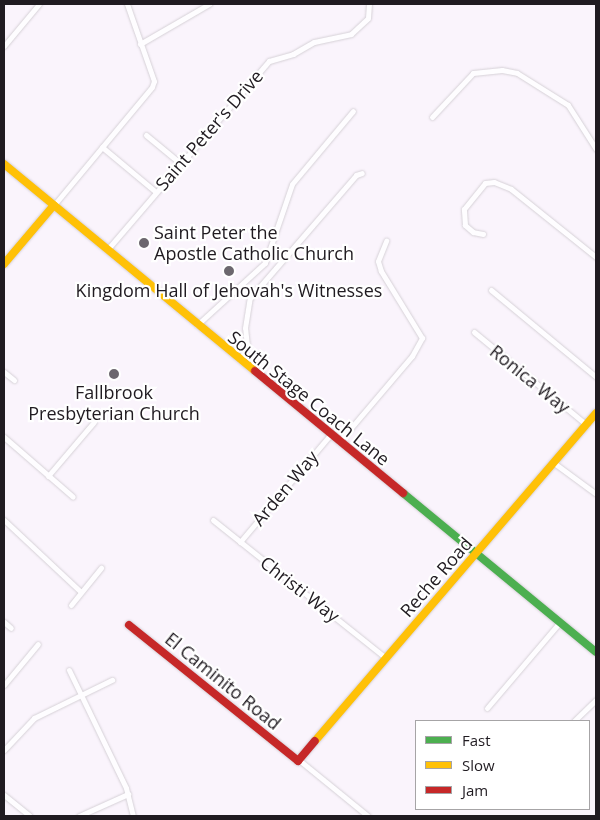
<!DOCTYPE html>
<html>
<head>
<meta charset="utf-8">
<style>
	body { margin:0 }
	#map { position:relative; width:600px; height:820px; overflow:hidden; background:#faf4fc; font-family:"Open Sans",sans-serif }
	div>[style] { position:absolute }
	.roads { filter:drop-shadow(0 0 1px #d6d1d7) drop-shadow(0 0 1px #d6d1d7) }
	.street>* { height:5px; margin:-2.5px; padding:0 2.5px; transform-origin:2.5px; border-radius:2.5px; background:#fefdff }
	.fast>* { height:8px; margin:-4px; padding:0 4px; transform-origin:4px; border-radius:4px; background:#4caf50 }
	.slow>* { height:8px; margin:-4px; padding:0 4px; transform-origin:4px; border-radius:4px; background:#ffc107 }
	.jam>* { height:8px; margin:-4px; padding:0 4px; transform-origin:4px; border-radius:4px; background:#c62828 }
	.dots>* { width:14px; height:14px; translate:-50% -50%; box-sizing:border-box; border:2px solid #fff; border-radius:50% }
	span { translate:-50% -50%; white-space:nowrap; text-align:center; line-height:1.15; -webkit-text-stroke:4.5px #fff; paint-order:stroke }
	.street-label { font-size:18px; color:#201b21 }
	.poi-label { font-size:18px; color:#201b21 }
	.left { translate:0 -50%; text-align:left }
	.frame { position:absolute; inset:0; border:5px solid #201b21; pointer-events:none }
	.legend { position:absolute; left:415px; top:720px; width:175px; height:90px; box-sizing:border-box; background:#fff; border:1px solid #a6a4a6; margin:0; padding:6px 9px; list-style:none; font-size:15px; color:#201b21 }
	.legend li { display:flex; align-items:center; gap:10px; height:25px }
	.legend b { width:25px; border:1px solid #a6a4a6 }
</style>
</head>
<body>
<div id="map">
	<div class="roads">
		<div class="street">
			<i style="left:140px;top:44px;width:80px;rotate:-30.1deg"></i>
			<i style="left:4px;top:46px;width:55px;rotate:-50.2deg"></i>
			<i style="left:432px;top:117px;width:60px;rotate:-47deg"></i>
			<i style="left:473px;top:73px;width:29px;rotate:-6deg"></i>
			<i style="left:502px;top:70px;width:15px;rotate:11deg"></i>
			<i style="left:517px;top:73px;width:60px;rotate:32.1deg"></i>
			<i style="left:568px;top:105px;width:52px;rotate:57.5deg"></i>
			<i style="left:146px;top:135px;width:44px;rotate:39.5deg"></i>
			<i style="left:102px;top:147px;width:70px;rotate:39.8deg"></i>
			<i style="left:54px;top:205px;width:153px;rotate:-50.3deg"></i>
			<i style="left:152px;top:87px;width:6px;rotate:-72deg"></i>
			<i style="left:154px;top:81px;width:82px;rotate:-109.3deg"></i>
			<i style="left:483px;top:234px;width:10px;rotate:-169deg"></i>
			<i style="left:473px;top:232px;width:11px;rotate:-139deg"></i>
			<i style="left:465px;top:225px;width:16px;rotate:-94deg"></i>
			<i style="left:464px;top:209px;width:33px;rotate:-51deg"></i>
			<i style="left:485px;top:183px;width:9px;rotate:-6deg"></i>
			<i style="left:494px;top:182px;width:18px;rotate:22deg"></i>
			<i style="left:511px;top:189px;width:109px;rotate:38.7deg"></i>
			<i style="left:107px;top:250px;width:249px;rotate:-49.4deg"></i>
			<i style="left:269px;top:61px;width:25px;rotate:-16deg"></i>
			<i style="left:293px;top:54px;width:24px;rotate:-30deg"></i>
			<i style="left:314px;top:42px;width:38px;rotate:-12deg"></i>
			<i style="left:351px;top:34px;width:23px;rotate:-43deg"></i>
			<i style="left:368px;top:18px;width:14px;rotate:-86deg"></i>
			<i style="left:491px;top:290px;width:136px;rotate:39.6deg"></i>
			<i style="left:197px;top:325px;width:92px;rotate:-42.4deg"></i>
			<i style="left:265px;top:263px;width:83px;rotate:-71.1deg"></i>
			<i style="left:292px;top:184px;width:95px;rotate:-50.1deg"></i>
			<i style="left:474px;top:332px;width:146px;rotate:39.5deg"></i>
			<i style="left:240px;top:360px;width:16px;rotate:-63deg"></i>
			<i style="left:247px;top:346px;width:18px;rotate:-96deg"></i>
			<i style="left:245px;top:328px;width:30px;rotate:-81deg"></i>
			<i style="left:250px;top:298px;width:162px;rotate:-49.2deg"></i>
			<i style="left:356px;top:175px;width:6px;rotate:-18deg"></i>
			<i style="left:4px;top:372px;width:13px;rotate:39deg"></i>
			<i style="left:4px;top:437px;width:91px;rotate:41deg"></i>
			<i style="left:339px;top:442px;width:113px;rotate:-49.7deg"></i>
			<i style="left:412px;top:356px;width:21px;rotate:-61deg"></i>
			<i style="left:422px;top:338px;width:79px;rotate:-121.5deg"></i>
			<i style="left:381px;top:271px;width:10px;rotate:-107deg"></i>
			<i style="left:378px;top:261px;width:22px;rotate:-68deg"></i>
			<i style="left:554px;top:463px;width:52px;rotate:36.4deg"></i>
			<i style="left:48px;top:476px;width:71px;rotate:-49.6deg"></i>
			<i style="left:4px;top:520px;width:105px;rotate:43.1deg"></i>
			<i style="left:213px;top:520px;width:221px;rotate:38.6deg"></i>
			<i style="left:240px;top:542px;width:140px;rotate:-49.9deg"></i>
			<i style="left:71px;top:605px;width:48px;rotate:-51deg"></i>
			<i style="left:4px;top:622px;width:9px;rotate:41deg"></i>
			<i style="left:69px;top:670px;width:131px;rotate:64.2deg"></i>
			<i style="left:126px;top:788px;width:29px;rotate:76deg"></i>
			<i style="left:4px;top:685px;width:53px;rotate:-50.3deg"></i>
			<i style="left:487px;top:708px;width:111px;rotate:-49.7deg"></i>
			<i style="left:574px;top:721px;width:30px;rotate:-44deg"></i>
			<i style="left:4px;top:750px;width:44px;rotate:-46.8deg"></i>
			<i style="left:34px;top:718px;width:87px;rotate:-26deg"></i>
			<i style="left:299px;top:760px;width:89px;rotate:39.1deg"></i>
			<i style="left:4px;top:795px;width:33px;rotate:39deg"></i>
			<i style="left:79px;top:816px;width:54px;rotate:-24.2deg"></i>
		</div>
		<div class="fast">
			<i style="left:403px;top:493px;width:250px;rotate:39.5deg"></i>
		</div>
		<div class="slow">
			<i style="left:4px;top:164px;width:325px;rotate:39.5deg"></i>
			<i style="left:4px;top:264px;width:77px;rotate:-49.7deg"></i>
			<i style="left:315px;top:741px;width:432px;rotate:-49.4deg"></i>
		</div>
		<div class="jam">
			<i style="left:255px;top:371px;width:192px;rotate:39.5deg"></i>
			<i style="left:129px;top:625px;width:217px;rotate:38.8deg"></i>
			<i style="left:298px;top:761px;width:26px;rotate:-50deg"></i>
		</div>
	</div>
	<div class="dots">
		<i style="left:144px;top:243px;background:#6c676e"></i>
		<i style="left:229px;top:271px;background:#6c676e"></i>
		<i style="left:114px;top:374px;background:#6c676e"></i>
	</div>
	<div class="street-label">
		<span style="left:209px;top:130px;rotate:-49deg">Saint Peter's Drive</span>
		<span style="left:530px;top:379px;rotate:39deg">Ronica Way</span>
		<span style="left:309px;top:398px;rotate:39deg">South Stage Coach Lane</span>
		<span style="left:285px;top:488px;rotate:-50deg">Arden Way</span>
		<span style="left:436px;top:577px;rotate:-49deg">Reche Road</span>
		<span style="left:300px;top:589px;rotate:38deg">Christi Way</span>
		<span style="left:223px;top:681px;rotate:39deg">El Caminito Road</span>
	</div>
	<div class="poi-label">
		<span class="left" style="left:154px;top:243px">Saint Peter the<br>Apostle Catholic Church</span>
		<span style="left:229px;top:290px">Kingdom Hall of Jehovah's Witnesses</span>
		<span style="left:114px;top:403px">Fallbrook<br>Presbyterian Church</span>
	</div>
	<div class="frame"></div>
	<ul class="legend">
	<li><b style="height:6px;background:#4caf50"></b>Fast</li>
	<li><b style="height:6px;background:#ffc107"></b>Slow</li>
	<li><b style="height:6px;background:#c62828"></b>Jam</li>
	</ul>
</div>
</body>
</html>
